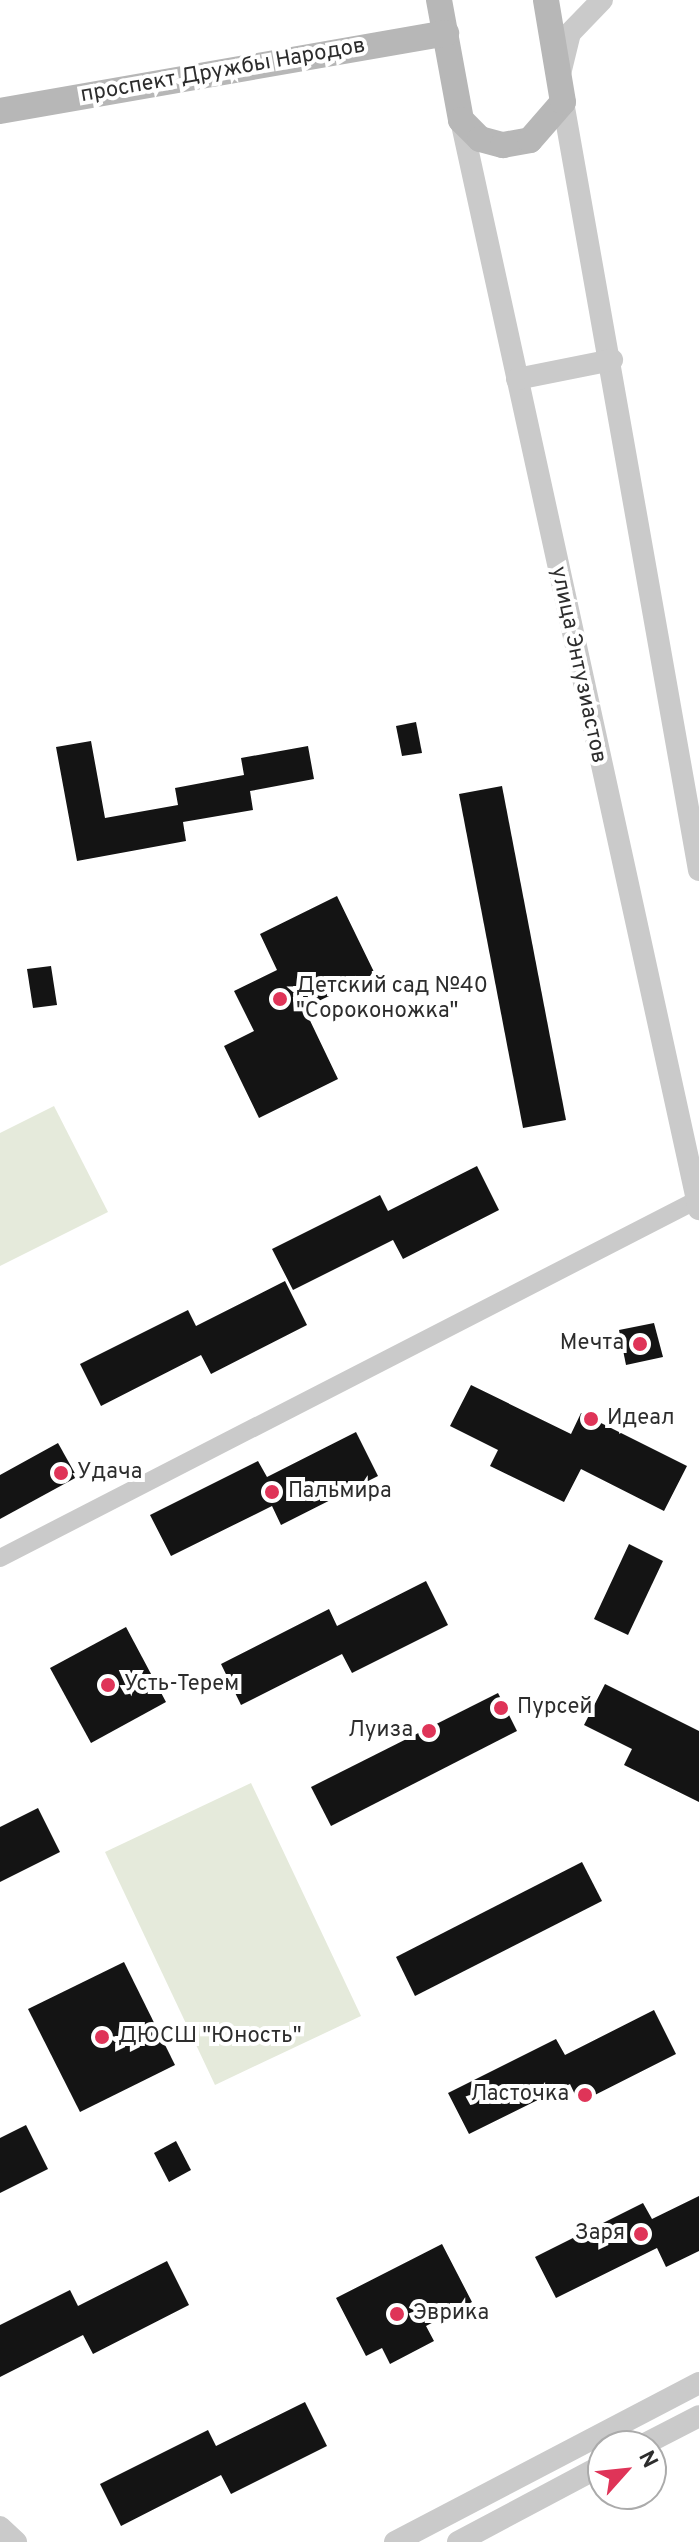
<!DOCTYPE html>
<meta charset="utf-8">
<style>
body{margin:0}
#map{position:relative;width:699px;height:2542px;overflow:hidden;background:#fff;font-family:Overpass,sans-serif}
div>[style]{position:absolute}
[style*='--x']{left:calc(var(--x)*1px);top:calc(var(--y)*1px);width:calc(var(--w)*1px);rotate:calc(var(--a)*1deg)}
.green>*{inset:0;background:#e5eadb}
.building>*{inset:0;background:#141414}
.minor>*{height:18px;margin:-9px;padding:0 9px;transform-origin:9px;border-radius:9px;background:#cacaca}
.tertiary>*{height:22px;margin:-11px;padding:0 11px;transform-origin:11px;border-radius:11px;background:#cacaca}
.secondary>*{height:26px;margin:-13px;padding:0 13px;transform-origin:13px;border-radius:13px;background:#b7b7b7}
.dots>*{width:22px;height:22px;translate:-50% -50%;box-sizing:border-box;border:4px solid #fff;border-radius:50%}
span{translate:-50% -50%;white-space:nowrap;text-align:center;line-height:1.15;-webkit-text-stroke:8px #fff;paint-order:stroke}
.street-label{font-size:22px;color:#2d2d2d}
.poi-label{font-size:22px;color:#2d2d2d}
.left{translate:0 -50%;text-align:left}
.right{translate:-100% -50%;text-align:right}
.north{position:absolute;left:587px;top:2430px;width:80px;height:80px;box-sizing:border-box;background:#fff;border:2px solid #ababab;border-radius:50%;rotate:63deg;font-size:22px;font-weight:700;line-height:32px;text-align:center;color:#2d2d2d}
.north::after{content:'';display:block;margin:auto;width:28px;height:36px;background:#df3458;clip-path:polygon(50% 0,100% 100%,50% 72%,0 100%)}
</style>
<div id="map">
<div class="green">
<i style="clip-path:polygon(54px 1106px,108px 1212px,0 1266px,0 1133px)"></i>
<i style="clip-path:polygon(251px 1783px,361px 2016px,215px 2085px,105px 1852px)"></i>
</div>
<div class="building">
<i style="clip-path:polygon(416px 722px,422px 753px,402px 756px,396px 726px)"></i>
<i style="clip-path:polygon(91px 741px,105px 818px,178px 805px,175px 788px,244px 775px,241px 758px,308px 746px,314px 779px,250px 791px,253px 810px,183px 822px,186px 841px,77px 861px,56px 747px)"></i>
<i style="clip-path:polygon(502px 786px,566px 1120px,523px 1128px,459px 794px)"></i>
<i style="clip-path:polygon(337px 896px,375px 974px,304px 1008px,338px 1079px,259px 1118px,224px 1046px,254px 1031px,234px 991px,277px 970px,260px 934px)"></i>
<i style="clip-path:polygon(51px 966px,57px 1005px,33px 1008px,27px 969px)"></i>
<i style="clip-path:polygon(477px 1166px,499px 1210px,403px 1259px,393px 1240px,293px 1290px,272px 1249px,380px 1195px,388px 1211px)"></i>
<i style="clip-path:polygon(285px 1281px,307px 1325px,211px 1374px,201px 1355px,101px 1406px,80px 1364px,188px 1310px,196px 1326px)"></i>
<i style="clip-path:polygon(654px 1323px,663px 1357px,626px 1365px,619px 1330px)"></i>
<i style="clip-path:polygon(471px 1385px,571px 1434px,581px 1413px,687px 1466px,664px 1511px,581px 1469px,564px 1502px,490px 1466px,498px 1450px,450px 1426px)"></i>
<i style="clip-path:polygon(356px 1432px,378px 1476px,281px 1525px,272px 1506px,171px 1556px,150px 1515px,258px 1461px,267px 1477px)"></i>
<i style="clip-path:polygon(58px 1443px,77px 1477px,0 1519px,0 1475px)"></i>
<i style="clip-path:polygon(629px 1544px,663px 1561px,628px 1635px,594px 1619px)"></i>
<i style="clip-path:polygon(426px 1581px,448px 1625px,352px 1673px,342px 1654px,241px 1705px,221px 1664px,329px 1609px,337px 1626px)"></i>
<i style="clip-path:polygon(126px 1627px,166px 1702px,91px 1743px,50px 1668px)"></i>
<i style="clip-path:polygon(605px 1684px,699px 1731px,699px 1802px,624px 1765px,632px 1749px,584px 1725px)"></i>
<i style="clip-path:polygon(498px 1693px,517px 1731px,331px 1826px,311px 1787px)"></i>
<i style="clip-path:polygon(38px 1808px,60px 1852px,0 1882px,0 1827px)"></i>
<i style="clip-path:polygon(582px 1862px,602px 1901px,415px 1996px,396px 1957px)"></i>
<i style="clip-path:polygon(124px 1962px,175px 2065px,80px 2112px,28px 2009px)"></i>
<i style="clip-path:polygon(654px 2010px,676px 2054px,579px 2103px,570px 2084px,469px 2134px,448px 2093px,556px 2039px,565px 2055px)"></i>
<i style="clip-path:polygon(26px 2125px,48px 2169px,0 2193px,0 2138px)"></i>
<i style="clip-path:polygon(176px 2141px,191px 2170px,169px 2182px,154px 2153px)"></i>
<i style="clip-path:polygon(699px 2196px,699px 2251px,666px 2267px,657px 2248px,556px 2298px,535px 2257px,643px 2203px,652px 2219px)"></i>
<i style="clip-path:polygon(442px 2244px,472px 2302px,426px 2326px,434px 2341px,390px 2364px,382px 2348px,366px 2356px,336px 2298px)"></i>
<i style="clip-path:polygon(167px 2261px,189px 2305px,93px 2354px,83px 2335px,0 2377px,0 2325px,70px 2290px,78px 2306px)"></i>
<i style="clip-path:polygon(305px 2402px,327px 2446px,231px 2494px,221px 2475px,121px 2526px,100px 2484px,208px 2430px,216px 2446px)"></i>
</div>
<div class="minor">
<i style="--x:0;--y:1558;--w:784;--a:-27.19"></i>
</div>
<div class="tertiary">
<i style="--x:560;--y:74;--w:42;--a:-76.3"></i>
<i style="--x:570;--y:33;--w:46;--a:-45.9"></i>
<i style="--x:563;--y:102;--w:780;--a:79.96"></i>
<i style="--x:461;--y:120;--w:1115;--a:77.67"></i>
<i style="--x:517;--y:379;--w:97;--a:-11.3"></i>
<i style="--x:641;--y:2446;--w:65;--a:-27.3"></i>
<i style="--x:0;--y:2527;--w:22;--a:43"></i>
<i style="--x:395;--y:2542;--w:343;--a:-27.6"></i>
<i style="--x:458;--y:2542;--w:164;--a:-28"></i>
</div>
<div class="secondary">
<i style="--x:439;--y:0;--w:122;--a:79.6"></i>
<i style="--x:461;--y:120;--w:27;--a:45"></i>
<i style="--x:480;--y:139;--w:24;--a:15"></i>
<i style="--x:503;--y:145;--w:27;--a:-10"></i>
<i style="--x:530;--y:140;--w:50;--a:-49"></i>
<i style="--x:563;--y:102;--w:103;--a:-99.5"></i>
<i style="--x:0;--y:111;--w:453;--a:-9.9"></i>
</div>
<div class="dots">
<i style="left:280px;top:999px;background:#df3458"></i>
<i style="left:640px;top:1344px;background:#df3458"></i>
<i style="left:591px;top:1419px;background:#df3458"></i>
<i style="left:61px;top:1473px;background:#df3458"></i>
<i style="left:272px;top:1492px;background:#df3458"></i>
<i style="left:108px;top:1685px;background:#df3458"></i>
<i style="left:501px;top:1708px;background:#df3458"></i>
<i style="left:429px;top:1731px;background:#df3458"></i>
<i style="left:102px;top:2037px;background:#df3458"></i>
<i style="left:585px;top:2095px;background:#df3458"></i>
<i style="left:641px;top:2234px;background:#df3458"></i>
<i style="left:397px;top:2314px;background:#df3458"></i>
</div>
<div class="street-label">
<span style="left:223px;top:71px;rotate:-10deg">проспект Дружбы Народов</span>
<span style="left:578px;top:665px;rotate:78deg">улица Энтузиастов</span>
</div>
<div class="poi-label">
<span class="left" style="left:296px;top:999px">Детский сад №40<br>"Сороконожка"</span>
<span class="right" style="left:624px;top:1344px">Мечта</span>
<span class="left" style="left:607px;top:1419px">Идеал</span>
<span class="left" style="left:77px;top:1473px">Удача</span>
<span class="left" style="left:288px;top:1492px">Пальмира</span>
<span class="left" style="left:124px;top:1685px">Усть-Терем</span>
<span class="left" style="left:517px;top:1708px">Пурсей</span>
<span class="right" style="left:413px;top:1731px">Луиза</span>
<span class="left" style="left:118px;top:2037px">ДЮСШ "Юность"</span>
<span class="right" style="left:569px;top:2095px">Ласточка</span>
<span class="right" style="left:625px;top:2234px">Заря</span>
<span class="left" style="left:413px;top:2314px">Эврика</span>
</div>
<div class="north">N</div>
</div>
